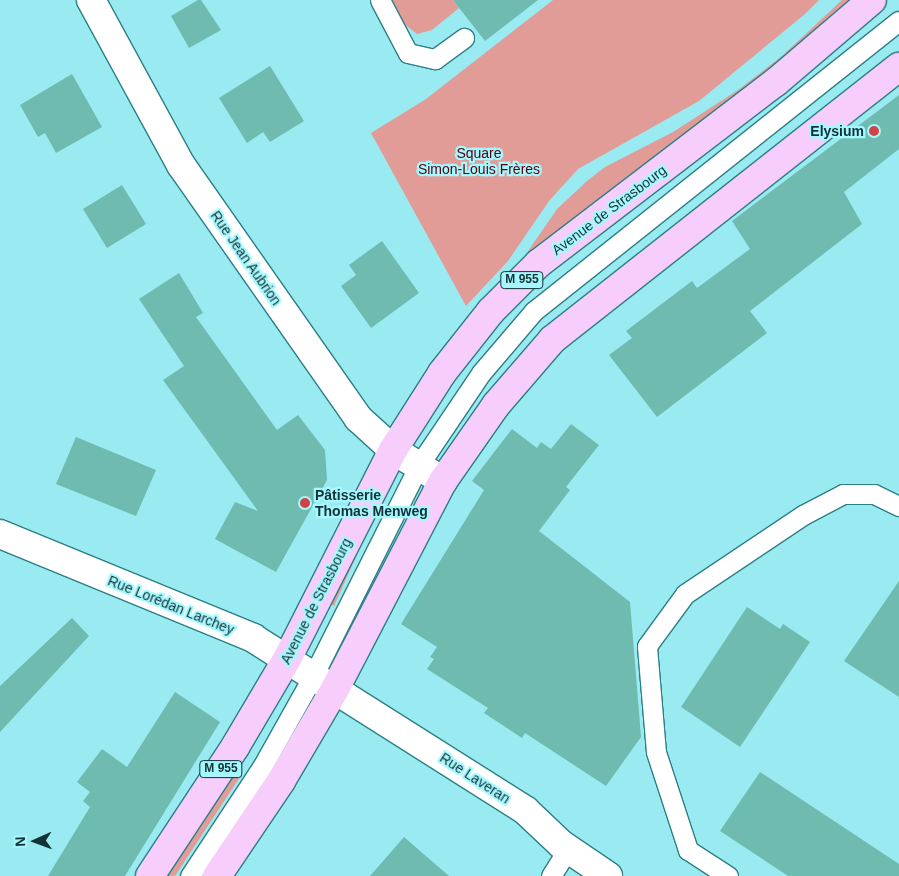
<!DOCTYPE html>
<meta charset="utf-8">
<style>
body{margin:0}
#map{position:relative;width:899px;height:876px;overflow:hidden;background:#9aeaf1;font-family:Helvetica,sans-serif}
div>[style]{position:absolute}
[style*='--x']{left:calc(var(--x)*1px);top:calc(var(--y)*1px);width:calc(var(--w)*1px);rotate:calc(var(--a)*1deg)}
.green>*{inset:0;background:#e29c98}
.building>*{inset:0;background:#6fbbaf}
.roads{filter:drop-shadow(1px 0 #2c7f86) drop-shadow(-1px 0 #2c7f86) drop-shadow(0 1px #2c7f86) drop-shadow(0 -1px #2c7f86)}
.service>*{height:19px;margin:-9.5px;padding:0 9.5px;transform-origin:9.5px;border-radius:9.5px;background:#fff}
.minor>*{height:28px;margin:-14px;padding:0 14px;transform-origin:14px;border-radius:14px;background:#fff}
.primary>*{height:28px;margin:-14px;padding:0 14px;transform-origin:14px;border-radius:14px;background:#f7cefb}
.dots>*{width:14px;height:14px;translate:-50% -50%;box-sizing:border-box;border:2px solid #a7f7fe;border-radius:50%}
span{translate:-50% -50%;white-space:nowrap;text-align:center;line-height:1.15;-webkit-text-stroke:4.5px #a7f7fe;paint-order:stroke}
.shield-label span{padding:1px 4px;background:#a7f7fe;border:1px solid;border-radius:4px;-webkit-text-stroke-width:0}
.shield-label{font-size:12px;color:#113336;font-weight:700}
.poi-label{font-size:14px;color:#113336;font-weight:700}
.right{translate:-100% -50%;text-align:right}
.left{translate:0 -50%;text-align:left}
.park-label{font-size:14px;color:#55000c}
.street-label{font-size:14px;color:#113336}
.north{position:absolute;left:10px;top:816px;width:50px;height:50px;-webkit-text-stroke:4px #a7f7fe;paint-order:stroke;rotate:268deg;font-size:14px;font-weight:700;line-height:20px;text-align:center;color:#113336}
.north::after{content:'';display:block;margin:auto;width:18px;height:22px;background:#113336;clip-path:polygon(50% 0,100% 100%,50% 72%,0 100%)}
</style>
<div id="map">
<div class="green">
<i style="clip-path:polygon(389px 0,453px 0,459px 8px,432px 30px,417px 34px,399px 20px)"></i>
<i style="clip-path:polygon(553px 0,819px 0,805px 14px,699px 101px,578px 169px,549px 201px,508px 261px,466px 306px,371px 133px,426px 99px)"></i>
<i style="clip-path:polygon(842px 0,855px 0,759px 80px,513px 273px,557px 209px,587px 181px,605px 167px,673px 132px,738px 90px,782px 56px)"></i>
<i style="clip-path:polygon(362px 538px,364px 539px,334px 606px,328px 603px)"></i>
<i style="clip-path:polygon(236px 770px,242px 774px,175px 876px,166px 876px)"></i>
</div>
<div class="building">
<i style="clip-path:polygon(198px 0,201px 0,221px 30px,189px 48px,171px 16px)"></i>
<i style="clip-path:polygon(453px 0,538px 0,485px 41px)"></i>
<i style="clip-path:polygon(270px 66px,304px 121px,270px 142px,263px 132px,247px 143px,219px 98px)"></i>
<i style="clip-path:polygon(72px 74px,102px 127px,56px 153px,45px 133px,38px 137px,20px 105px)"></i>
<i style="clip-path:polygon(899px 95px,899px 149px,844px 192px,862px 224px,750px 311px,767px 333px,657px 417px,609px 355px,632px 338px,626px 331px,692px 281px,697px 288px,750px 249px,732px 221px)"></i>
<i style="clip-path:polygon(122px 185px,146px 224px,107px 248px,83px 209px)"></i>
<i style="clip-path:polygon(382px 241px,419px 293px,371px 328px,341px 286px,356px 275px,349px 265px)"></i>
<i style="clip-path:polygon(179px 273px,203px 313px,196px 317px,277px 430px,298px 415px,325px 450px,327px 480px,276px 572px,215px 539px,235px 502px,258px 511px,163px 380px,184px 366px,139px 299px)"></i>
<i style="clip-path:polygon(571px 424px,599px 445px,566px 487px,570px 490px,539px 531px,630px 602px,641px 737px,606px 786px,525px 733px,522px 738px,484px 713px,488px 708px,427px 669px,434px 659px,430px 657px,437px 647px,401px 624px,484px 490px,472px 481px,512px 429px,537px 448px,541px 442px,551px 449px)"></i>
<i style="clip-path:polygon(76px 437px,156px 470px,136px 516px,56px 484px)"></i>
<i style="clip-path:polygon(899px 581px,899px 697px,844px 661px)"></i>
<i style="clip-path:polygon(747px 607px,780px 629px,783px 624px,810px 642px,740px 747px,681px 707px)"></i>
<i style="clip-path:polygon(72px 618px,89px 636px,0 732px,0 686px)"></i>
<i style="clip-path:polygon(175px 692px,220px 722px,125px 876px,48px 876px,90px 807px,83px 801px,90px 792px,77px 782px,102px 749px,127px 767px)"></i>
<i style="clip-path:polygon(760px 772px,899px 864px,899px 876px,788px 876px,720px 831px)"></i>
<i style="clip-path:polygon(404px 837px,449px 876px,370px 876px)"></i>
</div>
<div class="roads">
<div class="service">
<i style="--x:380;--y:0;--w:60;--a:62.2"></i>
<i style="--x:408;--y:53;--w:28;--a:13"></i>
<i style="--x:435;--y:59;--w:36;--a:-36"></i>
<i style="--x:190;--y:876;--w:131;--a:-56.6"></i>
<i style="--x:262;--y:767;--w:104;--a:-60.7"></i>
<i style="--x:313;--y:676;--w:236;--a:-63.3"></i>
<i style="--x:419;--y:465;--w:111;--a:-56"></i>
<i style="--x:481;--y:373;--w:82;--a:-49.5"></i>
<i style="--x:534;--y:311;--w:466;--a:-38.5"></i>
<i style="--x:551;--y:876;--w:32;--a:-58"></i>
<i style="--x:728;--y:876;--w:48;--a:-147"></i>
<i style="--x:688;--y:850;--w:103;--a:-108.1"></i>
<i style="--x:656;--y:752;--w:106;--a:-94.9"></i>
<i style="--x:647;--y:646;--w:64;--a:-53.8"></i>
<i style="--x:685;--y:594;--w:142;--a:-33.8"></i>
<i style="--x:803;--y:515;--w:45;--a:-27.7"></i>
<i style="--x:843;--y:494;--w:31;--a:0"></i>
<i style="--x:874;--y:494;--w:28;--a:26"></i>
</div>
<div class="minor">
<i style="--x:91;--y:0;--w:188;--a:61.4"></i>
<i style="--x:181;--y:165;--w:309;--a:55"></i>
<i style="--x:358;--y:418;--w:47;--a:42.4"></i>
<i style="--x:393;--y:450;--w:59;--a:31.8"></i>
<i style="--x:0;--y:534;--w:274;--a:22.3"></i>
<i style="--x:253;--y:638;--w:322;--a:32.3"></i>
<i style="--x:525;--y:810;--w:50;--a:43.4"></i>
<i style="--x:561;--y:844;--w:57;--a:34.2"></i>
</div>
<div class="primary">
<i style="--x:150;--y:876;--w:154;--a:-56.6"></i>
<i style="--x:235;--y:747;--w:102;--a:-59.4"></i>
<i style="--x:287;--y:659;--w:234;--a:-63.1"></i>
<i style="--x:393;--y:450;--w:91;--a:-57.5"></i>
<i style="--x:442;--y:373;--w:79;--a:-51.7"></i>
<i style="--x:491;--y:311;--w:68;--a:-45"></i>
<i style="--x:539;--y:263;--w:298;--a:-37.4"></i>
<i style="--x:776;--y:82;--w:126;--a:-40.5"></i>
<i style="--x:217;--y:876;--w:115;--a:-56"></i>
<i style="--x:281;--y:781;--w:107;--a:-59.6"></i>
<i style="--x:335;--y:689;--w:234;--a:-62.6"></i>
<i style="--x:443;--y:481;--w:93;--a:-55.1"></i>
<i style="--x:496;--y:405;--w:87;--a:-49.2"></i>
<i style="--x:553;--y:339;--w:440;--a:-38.2"></i>
</div>
</div>
<div class="dots">
<i style="left:874px;top:131px;background:#d24348"></i>
<i style="left:305px;top:503px;background:#d24348"></i>
</div>
<div class="shield-label">
<span style="left:522px;top:280px">M 955</span>
<span style="left:221px;top:769px">M 955</span>
</div>
<div class="poi-label">
<span class="right" style="left:864px;top:131px">Elysium</span>
<span class="left" style="left:315px;top:503px">Pâtisserie<br>Thomas Menweg</span>
</div>
<div class="park-label">
<span style="left:479px;top:161px">Square<br>Simon-Louis Frères</span>
</div>
<div class="street-label">
<span style="left:609px;top:210px;rotate:-37deg">Avenue de Strasbourg</span>
<span style="left:246px;top:258px;rotate:55deg">Rue Jean Aubrion</span>
<span style="left:316px;top:601px;rotate:-63deg">Avenue de Strasbourg</span>
<span style="left:171px;top:605px;rotate:22deg">Rue Lorédan Larchey</span>
<span style="left:475px;top:778px;rotate:33deg">Rue Laveran</span>
</div>
<div class="north">N</div>
</div>
